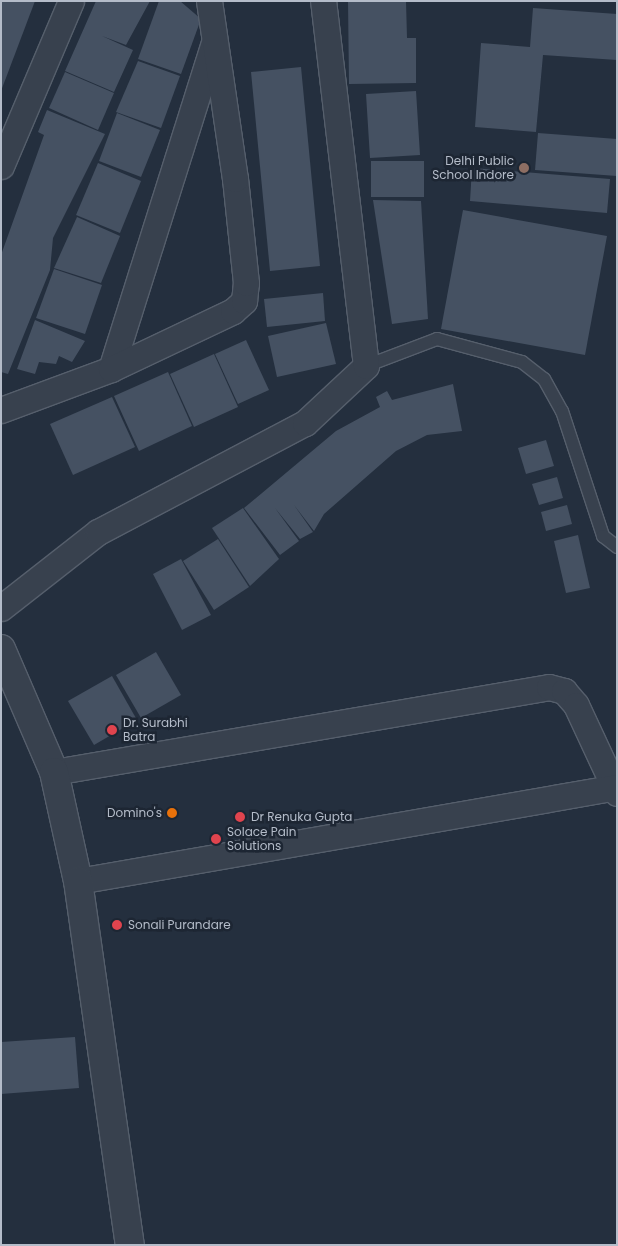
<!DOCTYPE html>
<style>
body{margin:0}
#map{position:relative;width:618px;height:1246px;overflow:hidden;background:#242f3e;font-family:Poppins,sans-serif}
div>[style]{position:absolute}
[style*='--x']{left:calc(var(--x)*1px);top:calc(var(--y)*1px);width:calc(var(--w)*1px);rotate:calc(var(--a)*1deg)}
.building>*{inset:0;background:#455162}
.roads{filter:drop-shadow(1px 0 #565f6c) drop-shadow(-1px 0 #565f6c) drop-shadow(0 1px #565f6c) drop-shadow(0 -1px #565f6c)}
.service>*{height:12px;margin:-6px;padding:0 6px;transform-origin:6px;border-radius:6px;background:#38414e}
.minor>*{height:25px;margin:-12.5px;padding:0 12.5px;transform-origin:12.5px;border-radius:12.5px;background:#38414e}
.tertiary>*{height:28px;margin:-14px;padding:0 14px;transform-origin:14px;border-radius:14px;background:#38414e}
.dots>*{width:14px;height:14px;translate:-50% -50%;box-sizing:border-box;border:2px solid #1d2633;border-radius:50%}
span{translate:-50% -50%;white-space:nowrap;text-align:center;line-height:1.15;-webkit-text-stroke:5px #1d2633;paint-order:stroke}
.poi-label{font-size:12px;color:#b4bcc9}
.right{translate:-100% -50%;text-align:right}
.left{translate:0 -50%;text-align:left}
.frame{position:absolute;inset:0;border:2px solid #b4bcc9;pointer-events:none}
</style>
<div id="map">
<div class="building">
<i style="clip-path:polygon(1px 1px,35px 1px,1px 91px)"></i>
<i style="clip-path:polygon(96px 1px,150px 1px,126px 45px,102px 36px,133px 50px,114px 92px,65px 71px)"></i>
<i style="clip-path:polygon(159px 1px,180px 1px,201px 19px,181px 74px,138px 59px)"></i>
<i style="clip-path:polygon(348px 1px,406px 1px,407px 38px,388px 38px,416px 38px,416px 83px,349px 84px)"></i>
<i style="clip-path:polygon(533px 8px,617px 14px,617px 60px,543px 55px,536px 132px,475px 127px,481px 43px,530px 47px)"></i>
<i style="clip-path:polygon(138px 61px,180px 76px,161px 128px,116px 112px)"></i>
<i style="clip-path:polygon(301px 67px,320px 266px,270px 271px,251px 72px)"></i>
<i style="clip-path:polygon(65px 72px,114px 93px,98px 130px,49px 108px)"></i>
<i style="clip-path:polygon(416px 91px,420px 155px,370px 158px,366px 94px)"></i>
<i style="clip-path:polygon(47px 110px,105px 134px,53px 238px,50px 270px,8px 374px,1px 372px,1px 312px,20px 320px,1px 312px,1px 255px,44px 135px,38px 132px)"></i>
<i style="clip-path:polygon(117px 113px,160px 130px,141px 177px,99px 161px)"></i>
<i style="clip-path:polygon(538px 133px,617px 139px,617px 176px,535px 170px)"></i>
<i style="clip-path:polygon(371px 161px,424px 161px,424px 197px,371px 197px)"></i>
<i style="clip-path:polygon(98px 163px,141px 181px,120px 233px,76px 215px)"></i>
<i style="clip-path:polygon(472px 168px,610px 179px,607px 213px,470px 201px)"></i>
<i style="clip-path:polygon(373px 200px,421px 201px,428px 319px,392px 324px)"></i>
<i style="clip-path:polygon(463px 210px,607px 236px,585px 355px,441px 329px)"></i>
<i style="clip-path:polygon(77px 217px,120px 236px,101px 283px,54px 268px)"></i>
<i style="clip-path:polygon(54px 269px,102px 285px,85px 334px,36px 318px)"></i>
<i style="clip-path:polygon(323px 293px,325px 321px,267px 327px,264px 299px)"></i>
<i style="clip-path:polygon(35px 320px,85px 341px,72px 362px,59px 356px,56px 364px,39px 362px,35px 374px,17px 369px)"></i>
<i style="clip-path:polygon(326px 323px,336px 364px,277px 377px,268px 336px)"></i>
<i style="clip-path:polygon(246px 340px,269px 390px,238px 404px,215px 354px)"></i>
<i style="clip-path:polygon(214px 354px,238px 407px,194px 427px,170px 374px)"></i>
<i style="clip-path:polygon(168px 372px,192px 426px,139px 451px,114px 396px)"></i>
<i style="clip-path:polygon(453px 384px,462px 431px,427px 435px,396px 451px,324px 514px,314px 531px,294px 505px,313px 532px,300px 539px,275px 508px,299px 541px,280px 555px,244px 508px,336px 431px,380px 407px,376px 397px,387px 391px,392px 400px)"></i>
<i style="clip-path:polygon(112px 397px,135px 447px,73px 475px,50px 424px)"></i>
<i style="clip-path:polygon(546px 440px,554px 466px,526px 474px,518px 448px)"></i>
<i style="clip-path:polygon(557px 477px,563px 498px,539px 505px,532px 484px)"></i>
<i style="clip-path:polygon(567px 505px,572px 524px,546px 531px,541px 512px)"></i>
<i style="clip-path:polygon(243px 508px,279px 559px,250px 586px,212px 528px)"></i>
<i style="clip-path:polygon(578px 535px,590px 588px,566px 593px,554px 541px)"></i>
<i style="clip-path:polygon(218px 539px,249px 587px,214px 610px,183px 561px)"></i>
<i style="clip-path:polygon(181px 559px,211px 615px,182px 630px,153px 574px)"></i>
<i style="clip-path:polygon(156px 652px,181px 695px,141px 718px,116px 675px)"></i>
<i style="clip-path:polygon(112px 676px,137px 720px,94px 745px,68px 701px)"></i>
<i style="clip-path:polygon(75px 1037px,79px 1088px,1px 1094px,1px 1042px)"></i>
</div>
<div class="roads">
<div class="service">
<i style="--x:366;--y:366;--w:76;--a:-20.8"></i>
<i style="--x:437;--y:339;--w:88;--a:15.1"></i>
<i style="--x:522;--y:362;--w:28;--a:38"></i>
<i style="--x:544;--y:379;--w:37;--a:61"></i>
<i style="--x:562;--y:411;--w:132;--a:71.8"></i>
<i style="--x:603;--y:536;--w:18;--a:38"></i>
</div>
<div class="minor">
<i style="--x:1;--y:166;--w:179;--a:-67"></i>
<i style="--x:111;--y:369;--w:340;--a:-72.5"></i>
<i style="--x:1;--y:410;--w:117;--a:-20.4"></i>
<i style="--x:111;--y:369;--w:135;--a:-25.4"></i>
<i style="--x:233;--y:311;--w:15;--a:-42"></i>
<i style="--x:244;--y:301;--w:18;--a:-84"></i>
<i style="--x:246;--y:283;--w:105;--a:-96"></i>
<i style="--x:235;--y:179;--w:180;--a:-98.3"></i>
<i style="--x:1;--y:608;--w:123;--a:-38.1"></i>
<i style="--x:98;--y:532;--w:234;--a:-27.8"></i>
<i style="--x:305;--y:423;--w:83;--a:-43.1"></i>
<i style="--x:366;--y:366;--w:368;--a:-96.7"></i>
<i style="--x:54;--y:772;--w:502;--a:-9.74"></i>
<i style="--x:549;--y:687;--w:16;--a:15"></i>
<i style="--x:564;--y:691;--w:18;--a:49"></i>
<i style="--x:576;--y:705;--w:97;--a:65"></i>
<i style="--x:78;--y:881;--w:547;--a:-9.89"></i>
</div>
<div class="tertiary">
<i style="--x:1;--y:649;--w:134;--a:66.7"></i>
<i style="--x:54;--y:772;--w:112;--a:77.6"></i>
<i style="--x:78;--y:881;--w:368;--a:81.9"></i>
</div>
</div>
<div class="dots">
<i style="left:524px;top:168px;background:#8d6e63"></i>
<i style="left:112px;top:730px;background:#e0444e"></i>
<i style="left:172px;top:813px;background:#e8710a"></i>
<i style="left:240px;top:817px;background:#e0444e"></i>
<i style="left:216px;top:839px;background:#e0444e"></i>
<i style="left:117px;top:925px;background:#e0444e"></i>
</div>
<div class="poi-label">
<span class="right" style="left:514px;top:168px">Delhi Public<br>School Indore</span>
<span class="left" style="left:123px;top:730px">Dr. Surabhi<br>Batra</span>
<span class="right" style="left:162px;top:813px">Domino's</span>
<span class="left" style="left:251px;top:817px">Dr Renuka Gupta</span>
<span class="left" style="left:227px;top:839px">Solace Pain<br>Solutions</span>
<span class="left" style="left:128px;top:925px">Sonali Purandare</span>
</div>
<div class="frame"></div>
</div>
